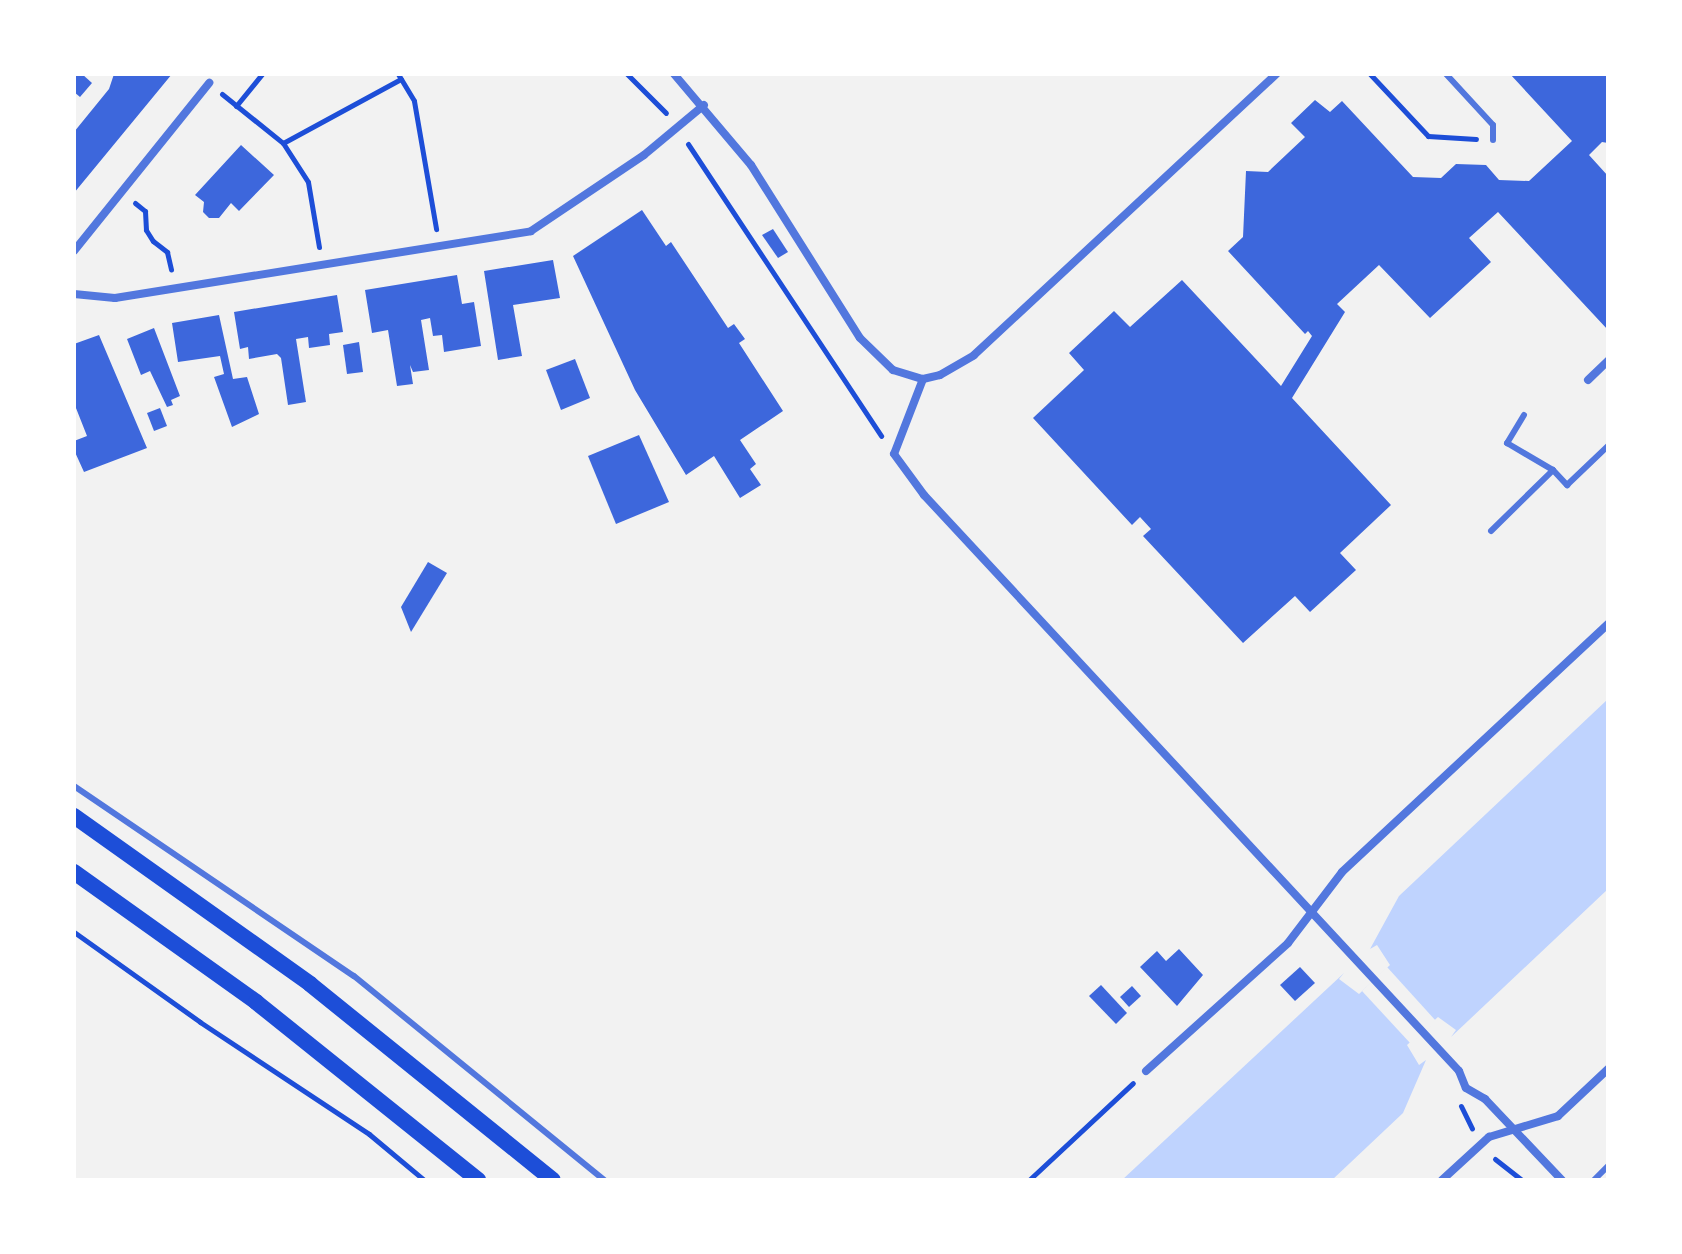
<!DOCTYPE html>
<style>
body{margin:0}
#map{position:relative;width:1682px;height:1254px;overflow:hidden;background:#f2f2f2;font-family:"Fira Sans",sans-serif}
div>[style]{position:absolute}
[style*='--x']{left:calc(var(--x)*1px);top:calc(var(--y)*1px);width:calc(var(--w)*1px);rotate:calc(var(--a)*1deg)}
.water>*{inset:0;background:#bfd3fe}
.pier>*{inset:0;background:#f2f2f2}
.building>*{inset:0;background:#3d67dc}
.path>*{height:5px;margin:-2.5px;padding:0 2.5px;transform-origin:2.5px;border-radius:2.5px;background:#1d4ed8}
.service>*{height:6px;margin:-3px;padding:0 3px;transform-origin:3px;border-radius:3px;background:#5277de}
.minor>*{height:8px;margin:-4px;padding:0 4px;transform-origin:4px;border-radius:4px;background:#5277de}
.secondary>*{height:16px;margin:-8px;padding:0 8px;transform-origin:8px;border-radius:8px;background:#1d4ed8}
span{translate:-50% -50%;white-space:nowrap;text-align:center;line-height:1.15;-webkit-text-stroke:8px #fff;paint-order:stroke}
.frame{position:absolute;inset:0;border:76px solid #fff;pointer-events:none}
</style>
<div id="map">
<div class="water">
<i style="clip-path:polygon(1608px 699px,1608px 889px,1451px 1037px,1456px 1030px,1438px 1017px,1407px 1045px,1419px 1065px,1426px 1060px,1403px 1113px,1332px 1180px,1122px 1180px,1344px 973px,1339px 979px,1359px 994px,1390px 965px,1377px 945px,1370px 949px,1399px 896px)"></i>
</div>
<div class="pier">
<i style="clip-path:polygon(1387px 967px,1436px 1021px,1411px 1044px,1362px 991px)"></i>
</div>
<div class="building">
<i style="clip-path:polygon(74px 74px,82px 74px,92px 83px,80px 97px,74px 92px)"></i>
<i style="clip-path:polygon(114px 74px,172px 74px,74px 193px,74px 132px,109px 89px)"></i>
<i style="clip-path:polygon(1510px 74px,1608px 74px,1608px 143px,1602px 142px,1589px 155px,1608px 176px,1608px 330px,1498px 212px,1469px 238px,1491px 262px,1430px 318px,1379px 265px,1337px 304px,1345px 312px,1292px 398px,1391px 505px,1340px 553px,1356px 570px,1310px 612px,1295px 596px,1243px 643px,1143px 536px,1151px 529px,1140px 517px,1132px 525px,1033px 418px,1084px 370px,1069px 353px,1114px 311px,1130px 327px,1182px 280px,1281px 386px,1312px 336px,1308px 331px,1305px 334px,1228px 251px,1243px 237px,1246px 171px,1268px 172px,1305px 137px,1291px 123px,1315px 100px,1330px 112px,1342px 101px,1413px 177px,1441px 178px,1456px 164px,1486px 165px,1499px 180px,1529px 181px,1572px 141px)"></i>
<i style="clip-path:polygon(241px 145px,274px 175px,239px 211px,231px 203px,219px 218px,209px 218px,203px 212px,204px 202px,195px 195px)"></i>
<i style="clip-path:polygon(642px 210px,666px 246px,671px 242px,728px 328px,734px 324px,745px 339px,739px 343px,783px 411px,740px 440px,756px 464px,750px 469px,761px 485px,740px 498px,714px 456px,686px 475px,635px 390px,573px 256px)"></i>
<i style="clip-path:polygon(773px 229px,788px 252px,778px 258px,762px 235px)"></i>
<i style="clip-path:polygon(553px 260px,560px 298px,513px 305px,522px 356px,498px 360px,484px 271px)"></i>
<i style="clip-path:polygon(457px 275px,462px 304px,474px 302px,481px 346px,444px 352px,442px 335px,433px 336px,430px 318px,421px 320px,429px 370px,413px 372px,410px 365px,413px 384px,397px 386px,388px 330px,372px 333px,365px 290px)"></i>
<i style="clip-path:polygon(337px 295px,343px 332px,329px 334px,330px 345px,309px 348px,308px 337px,296px 339px,306px 402px,288px 405px,281px 358px,277px 354px,249px 359px,248px 347px,240px 349px,234px 312px)"></i>
<i style="clip-path:polygon(219px 315px,233px 379px,247px 377px,259px 414px,232px 427px,214px 377px,224px 374px,220px 356px,178px 362px,172px 323px)"></i>
<i style="clip-path:polygon(154px 328px,180px 396px,171px 400px,173px 405px,167px 407px,150px 371px,141px 375px,127px 339px)"></i>
<i style="clip-path:polygon(99px 335px,147px 448px,84px 472px,74px 450px,74px 441px,87px 436px,74px 403px,74px 344px)"></i>
<i style="clip-path:polygon(359px 342px,363px 372px,347px 374px,343px 345px)"></i>
<i style="clip-path:polygon(575px 359px,590px 398px,561px 410px,546px 370px)"></i>
<i style="clip-path:polygon(160px 408px,167px 426px,154px 431px,147px 413px)"></i>
<i style="clip-path:polygon(639px 435px,669px 502px,616px 524px,588px 456px)"></i>
<i style="clip-path:polygon(428px 562px,447px 573px,411px 632px,401px 607px)"></i>
<i style="clip-path:polygon(1179px 949px,1203px 975px,1177px 1006px,1140px 967px,1157px 951px,1166px 961px)"></i>
<i style="clip-path:polygon(1300px 967px,1315px 983px,1295px 1001px,1280px 985px)"></i>
<i style="clip-path:polygon(1101px 985px,1127px 1013px,1116px 1024px,1089px 996px)"></i>
<i style="clip-path:polygon(1132px 986px,1141px 996px,1129px 1007px,1120px 997px)"></i>
</div>
<div class="path">
<i style="--x:398;--y:74;--w:31;--a:59"></i>
<i style="--x:414;--y:101;--w:130;--a:80.2"></i>
<i style="--x:627;--y:74;--w:55;--a:45"></i>
<i style="--x:1370;--y:74;--w:85;--a:46.9"></i>
<i style="--x:1428;--y:136;--w:48;--a:3.6"></i>
<i style="--x:222;--y:94;--w:78;--a:38.8"></i>
<i style="--x:283;--y:143;--w:46;--a:57.3"></i>
<i style="--x:308;--y:182;--w:66;--a:80.4"></i>
<i style="--x:236;--y:106;--w:41;--a:-50.9"></i>
<i style="--x:283;--y:143;--w:134;--a:-28.5"></i>
<i style="--x:688;--y:144;--w:350;--a:56.5"></i>
<i style="--x:135;--y:203;--w:13;--a:39"></i>
<i style="--x:145;--y:211;--w:19;--a:87"></i>
<i style="--x:146;--y:230;--w:13;--a:58"></i>
<i style="--x:153;--y:241;--w:18;--a:38"></i>
<i style="--x:167;--y:252;--w:18;--a:77"></i>
<i style="--x:74;--y:932;--w:155;--a:35.5"></i>
<i style="--x:200;--y:1022;--w:203;--a:33.5"></i>
<i style="--x:369;--y:1134;--w:72;--a:39.9"></i>
<i style="--x:1461;--y:1106;--w:25;--a:64"></i>
<i style="--x:1495;--y:1159;--w:34;--a:38"></i>
<i style="--x:1029;--y:1180;--w:142;--a:-43"></i>
</div>
<div class="service">
<i style="--x:1446;--y:74;--w:69;--a:47.3"></i>
<i style="--x:1493;--y:125;--w:15;--a:90"></i>
<i style="--x:1524;--y:415;--w:33;--a:121"></i>
<i style="--x:1507;--y:443;--w:53;--a:30.4"></i>
<i style="--x:1553;--y:470;--w:21;--a:47"></i>
<i style="--x:1567;--y:485;--w:57;--a:-43.6"></i>
<i style="--x:1491;--y:531;--w:87;--a:-44.5"></i>
<i style="--x:74;--y:786;--w:338;--a:34.2"></i>
<i style="--x:354;--y:976;--w:323;--a:39.2"></i>
<i style="--x:1594;--y:1180;--w:20;--a:-45"></i>
</div>
<div class="minor">
<i style="--x:674;--y:74;--w:119;--a:49.8"></i>
<i style="--x:751;--y:165;--w:204;--a:57.8"></i>
<i style="--x:860;--y:338;--w:46;--a:44.1"></i>
<i style="--x:893;--y:370;--w:31;--a:17"></i>
<i style="--x:923;--y:379;--w:17;--a:-13"></i>
<i style="--x:940;--y:375;--w:39;--a:-30"></i>
<i style="--x:974;--y:355;--w:413;--a:-42.9"></i>
<i style="--x:74;--y:251;--w:216;--a:-51.2"></i>
<i style="--x:74;--y:294;--w:41;--a:5.6"></i>
<i style="--x:115;--y:298;--w:421;--a:-9.1"></i>
<i style="--x:531;--y:231;--w:136;--a:-33.9"></i>
<i style="--x:644;--y:155;--w:78;--a:-39.8"></i>
<i style="--x:923;--y:379;--w:80;--a:111.1"></i>
<i style="--x:894;--y:454;--w:51;--a:53.8"></i>
<i style="--x:924;--y:495;--w:786;--a:47.11"></i>
<i style="--x:1459;--y:1071;--w:18;--a:68"></i>
<i style="--x:1466;--y:1088;--w:22;--a:30"></i>
<i style="--x:1485;--y:1099;--w:112;--a:46.5"></i>
<i style="--x:1588;--y:380;--w:28;--a:-44"></i>
<i style="--x:1146;--y:1071;--w:191;--a:-42"></i>
<i style="--x:1288;--y:943;--w:89;--a:-52.7"></i>
<i style="--x:1342;--y:872;--w:364;--a:-43"></i>
<i style="--x:1442;--y:1180;--w:64;--a:-42.5"></i>
<i style="--x:1489;--y:1137;--w:72;--a:-16.9"></i>
<i style="--x:1558;--y:1116;--w:69;--a:-43.2"></i>
</div>
<div class="secondary">
<i style="--x:74;--y:816;--w:290;--a:35.4"></i>
<i style="--x:310;--y:984;--w:312;--a:38.9"></i>
<i style="--x:74;--y:872;--w:224;--a:35.5"></i>
<i style="--x:256;--y:1002;--w:285;--a:38.7"></i>
</div>
<div class="frame"></div>
</div>
